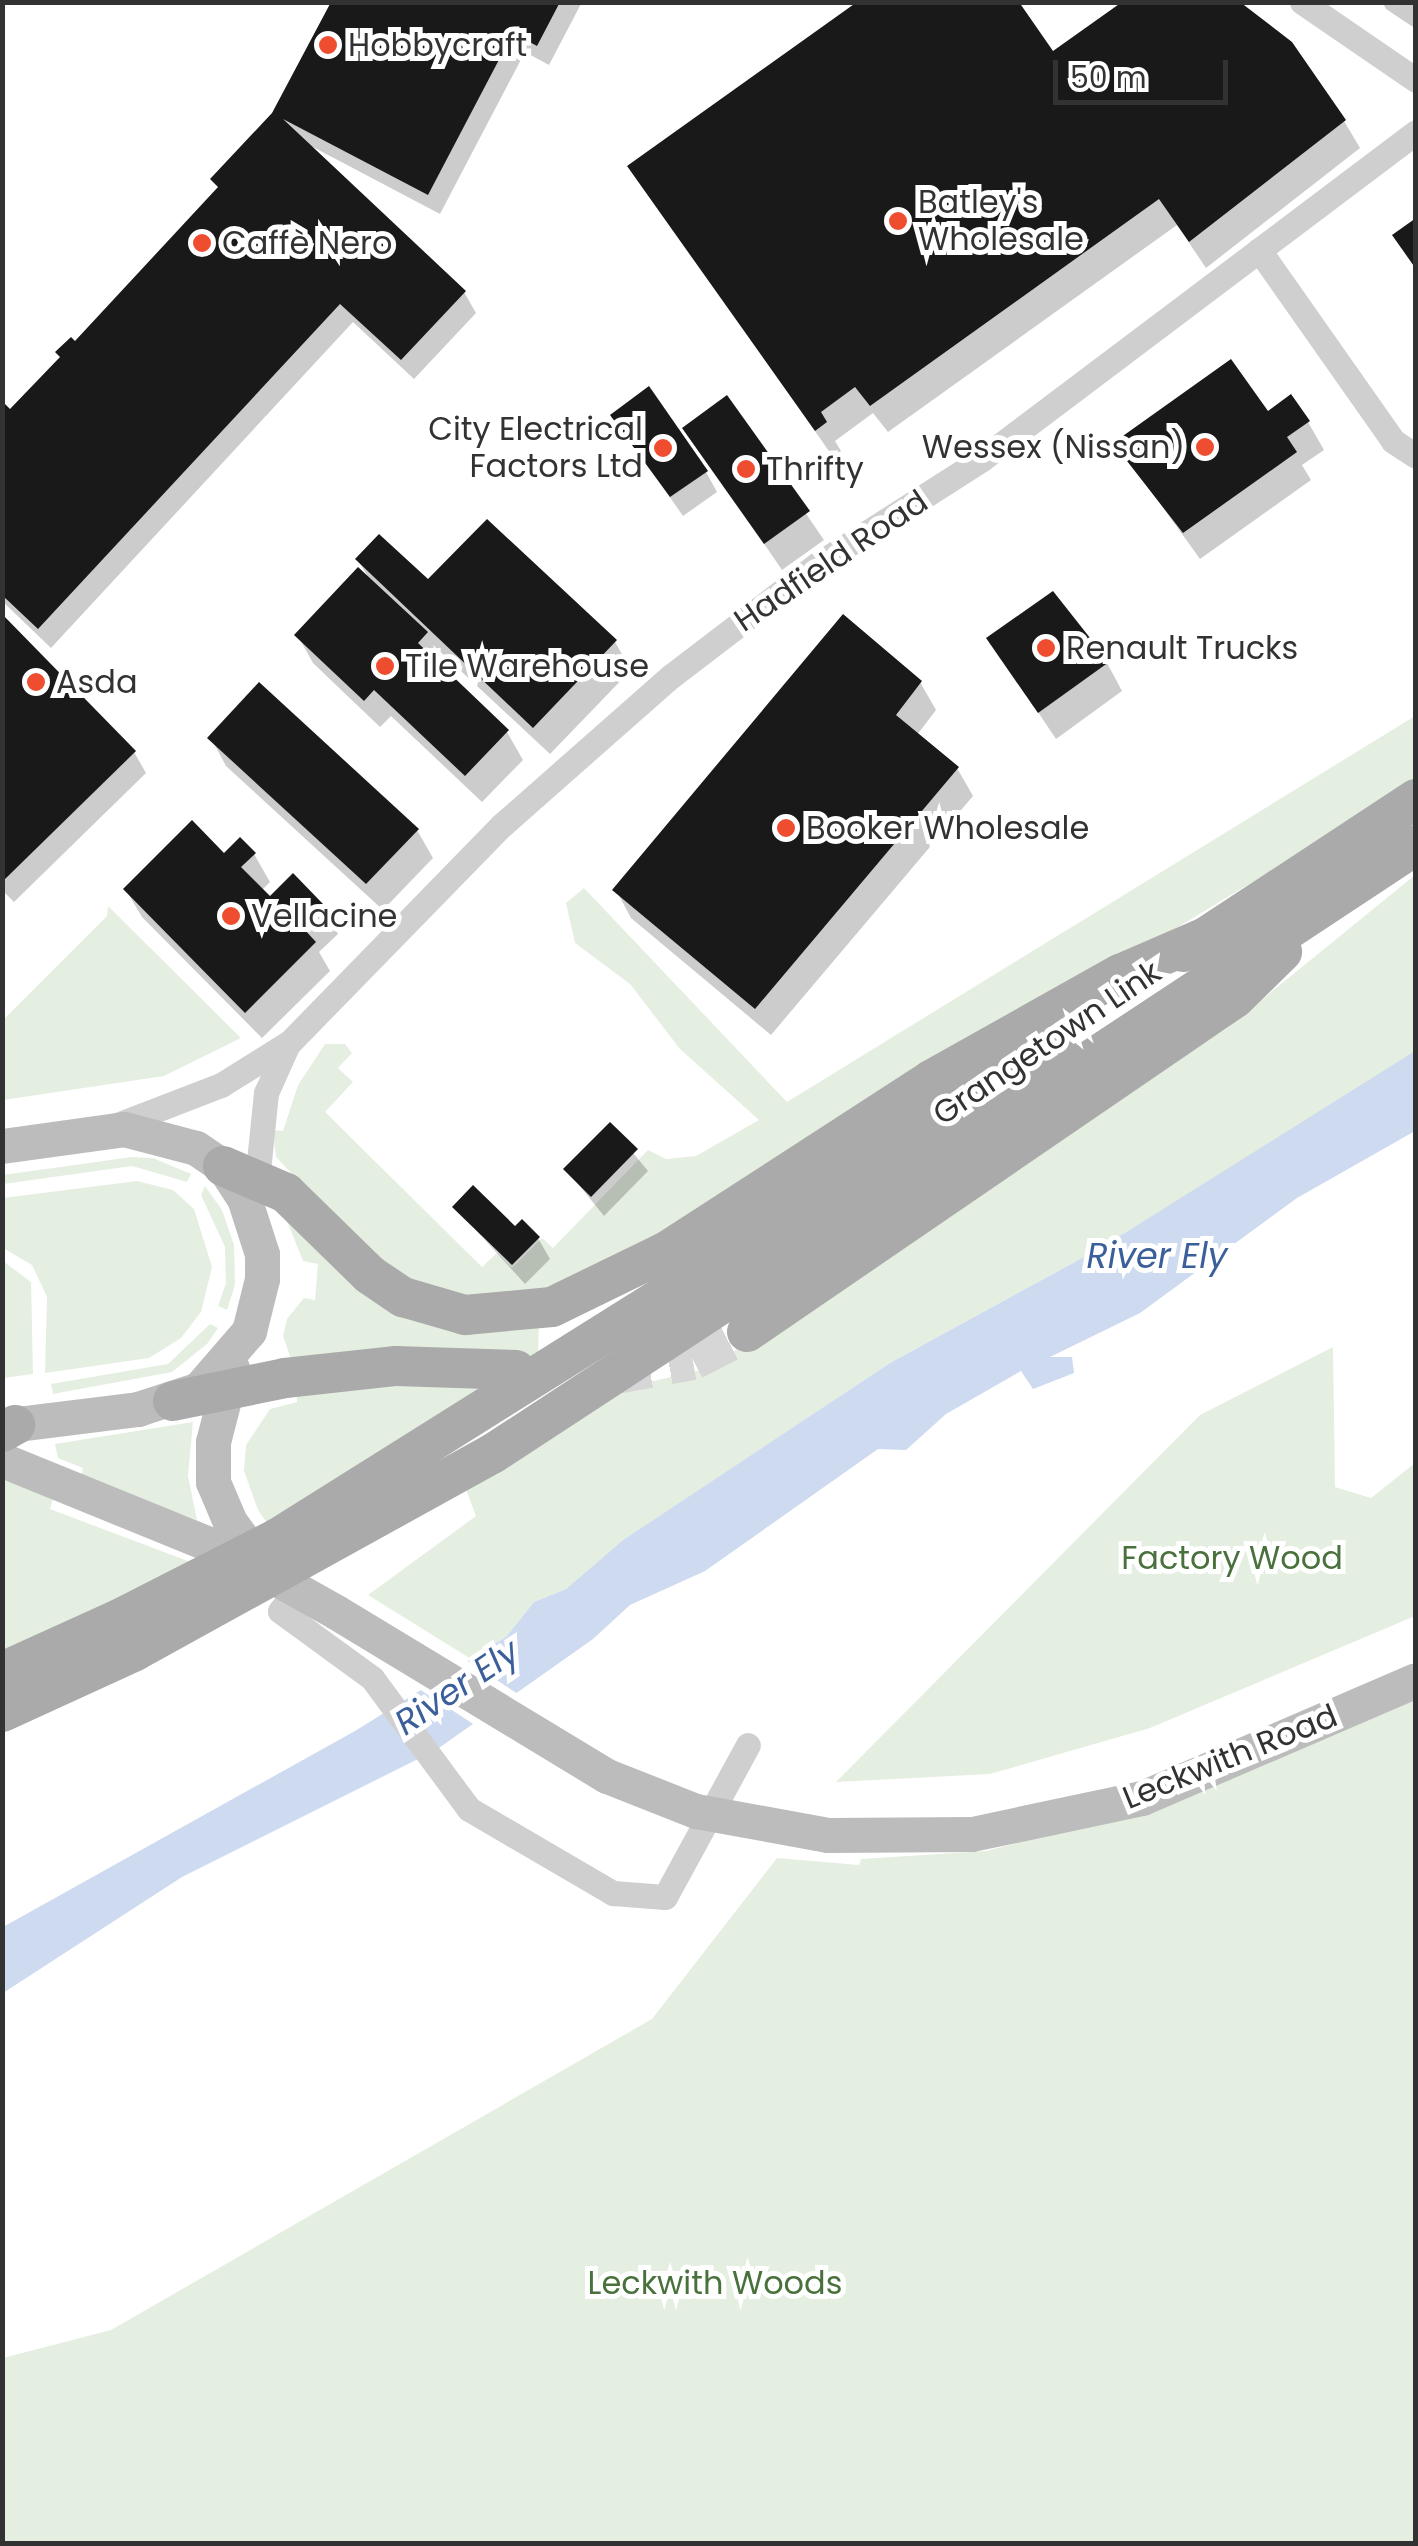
<!DOCTYPE html>
<meta charset="utf-8">
<style>
body{margin:0}
#map{position:relative;width:1418px;height:2546px;overflow:hidden;background:#fff;font-family:Poppins,sans-serif}
div>[style]{position:absolute}
[style*='--x']{left:calc(var(--x)*1px);top:calc(var(--y)*1px);width:calc(var(--w)*1px);rotate:calc(var(--a)*1deg)}
.green>*{inset:0;background:#e5efe1}
.water>*{inset:0;background:#cddaef}
.pier>*{inset:0;background:#fff}
.shadow>*{inset:0;background:#0003}
.building>*{inset:0;background:#191919}
.primary-tunnel>*{height:40px;margin-top:-20px;transform-origin:0;background:repeating-linear-gradient(90deg,#d6d6d6 0 40px,transparent 0 60px)}
.street>*{height:25px;margin:-12.5px;padding:0 12.5px;transform-origin:12.5px;border-radius:12.5px;background:#cfcfcf}
.secondary>*{height:35px;margin:-17.5px;padding:0 17.5px;transform-origin:17.5px;border-radius:17.5px;background:#bcbcbc}
.primary>*{height:40px;margin:-20px;padding:0 20px;transform-origin:20px;border-radius:20px;background:#aaa}
.secondary-bridge>*{height:35px;margin:-17.5px;padding:0 17.5px;transform-origin:17.5px;border-radius:17.5px;background:#bcbcbc}
.primary-bridge>*{height:40px;margin:-20px;padding:0 20px;transform-origin:20px;border-radius:20px;background:#aaa}
.dots>*{width:28px;height:28px;translate:-50% -50%;box-sizing:border-box;border:5px solid #fff;border-radius:50%}
span{translate:-50% -50%;white-space:nowrap;text-align:center;line-height:1.15;-webkit-text-stroke:10px #fff;paint-order:stroke}
.poi-label{font-size:32px;color:#323232}
.left{translate:0 -50%;text-align:left}
.right{translate:-100% -50%;text-align:right}
.street-label{font-size:32px;color:#323232}
.park-label{font-size:32px;color:#49713c}
.water-label{font-size:35px;color:#3a5f9a;font-style:italic}
.frame{position:absolute;inset:0;border:5px solid #323232;pointer-events:none}
.scale{position:absolute;left:1053px;top:60px;width:175px;height:45px;box-sizing:border-box;border:5px solid #323232;border-top:0;padding-left:12px;font-size:30px;line-height:35px;white-space:nowrap;color:#323232;-webkit-text-stroke:8px #fff;paint-order:stroke}
</style>
<div id="map">
<div class="green">
<i style="clip-path:polygon(1415px 716px,1415px 784px,598px 1277px,478px 1304px,382px 1268px,276px 1157px,273px 1130px,283px 1131px,298px 1085px,325px 1044px,345px 1044px,352px 1053px,338px 1068px,353px 1082px,325px 1112px,482px 1267px,497px 1253px,512px 1268px,542px 1238px,553px 1248px,648px 1150px,666px 1159px,696px 1156px,759px 1120px,680px 1049px,630px 984px,575px 943px,566px 903px,584px 888px,787px 1102px)"></i>
<i style="clip-path:polygon(1415px 875px,1415px 1051px,1406px 1059px,1104px 1246px,890px 1363px,623px 1540px,566px 1589px,534px 1602px,506px 1637px,471px 1659px,368px 1595px,476px 1516px,465px 1487px,619px 1389px,701px 1370px,786px 1321px,1227px 1028px)"></i>
<i style="clip-path:polygon(108px 906px,241px 1038px,164px 1076px,3px 1100px,3px 1020px,107px 916px)"></i>
<i style="clip-path:polygon(132px 1157px,153px 1158px,191px 1174px,187px 1182px,132px 1166px,3px 1184px,3px 1175px)"></i>
<i style="clip-path:polygon(137px 1181px,173px 1190px,194px 1209px,212px 1267px,201px 1312px,181px 1338px,149px 1358px,45px 1373px,47px 1297px,32px 1265px,3px 1248px,3px 1198px)"></i>
<i style="clip-path:polygon(205px 1186px,222px 1210px,234px 1245px,235px 1285px,227px 1310px,218px 1306px,226px 1283px,225px 1247px,201px 1195px)"></i>
<i style="clip-path:polygon(287px 1221px,357px 1282px,539px 1324px,538px 1357px,292px 1362px,283px 1336px,287px 1319px,304px 1298px,315px 1300px,318px 1264px,303px 1261px)"></i>
<i style="clip-path:polygon(3px 1261px,31px 1282px,33px 1374px,3px 1378px)"></i>
<i style="clip-path:polygon(210px 1324px,218px 1328px,207px 1344px,172px 1372px,53px 1394px,51px 1384px,168px 1364px)"></i>
<i style="clip-path:polygon(1333px 1347px,1335px 1487px,1371px 1498px,1415px 1463px,1415px 1616px,1150px 1728px,990px 1774px,836px 1782px,1200px 1415px)"></i>
<i style="clip-path:polygon(501px 1381px,267px 1523px,258px 1510px,244px 1471px,246px 1445px,270px 1409px,297px 1402px,296px 1390px)"></i>
<i style="clip-path:polygon(193px 1422px,188px 1476px,197px 1520px,81px 1477px,83px 1468px,58px 1458px,55px 1444px)"></i>
<i style="clip-path:polygon(3px 1480px,54px 1495px,50px 1509px,193px 1563px,3px 1656px)"></i>
<i style="clip-path:polygon(1415px 1691px,1415px 2543px,3px 2544px,3px 2358px,111px 2330px,652px 2019px,777px 1858px,859px 1865px,861px 1859px,986px 1851px,1080px 1827px)"></i>
</div>
<div class="water">
<i style="clip-path:polygon(1415px 1051px,1415px 1131px,1297px 1198px,1140px 1313px,1050px 1357px,1072px 1357px,1074px 1373px,1033px 1389px,1021px 1371px,946px 1414px,906px 1450px,878px 1449px,705px 1571px,630px 1605px,593px 1639px,436px 1750px,182px 1877px,3px 1993px,3px 1927px,355px 1731px,506px 1637px,534px 1602px,566px 1589px,623px 1540px,890px 1363px,1104px 1246px)"></i>
</div>
<div class="pier">
<i style="clip-path:polygon(463px 1658px,521px 1696px,478px 1727px,416px 1687px)"></i>
</div>
<div class="shadow">
<i style="clip-path:polygon(334px 2px,582px 2px,549px 65px,525px 52px,440px 214px,311px 146px,464px 292px,476px 313px,414px 379px,353px 322px,51px 648px,2px 601px,2px 405px,10px 414px,220px 189px,213px 180px,274px 115px)"></i>
<i style="clip-path:polygon(1382px 2px,1416px 2px,1416px 29px,1386px 9px)"></i>
<i style="clip-path:polygon(1053px 54px,1344px 121px,1360px 148px,1206px 268px,1177px 225px,888px 432px,873px 413px,835px 441px,841px 451px,833px 457px,631px 166px)"></i>
<i style="clip-path:polygon(727px 398px,824px 540px,782px 570px,685px 428px)"></i>
<i style="clip-path:polygon(1268px 414px,1308px 422px,1324px 450px,1302px 465px,1311px 480px,1200px 559px,1117px 444px)"></i>
<i style="clip-path:polygon(613px 416px,706px 472px,717px 492px,683px 516px)"></i>
<i style="clip-path:polygon(358px 560px,615px 642px,631px 670px,550px 754px,433px 645px,438px 666px,507px 732px,523px 760px,482px 802px,391px 716px,380px 727px,313px 663px,298px 636px,370px 580px)"></i>
<i style="clip-path:polygon(2px 618px,134px 752px,146px 773px,14px 902px,2px 890px)"></i>
<i style="clip-path:polygon(989px 639px,1107px 663px,1122px 691px,1056px 739px)"></i>
<i style="clip-path:polygon(920px 682px,936px 710px,917px 735px,957px 768px,973px 796px,771px 1035px,631px 918px,616px 890px)"></i>
<i style="clip-path:polygon(211px 738px,417px 830px,433px 858px,383px 910px,226px 766px)"></i>
<i style="clip-path:polygon(254px 854px,270px 882px,261px 891px,270px 900px,322px 906px,338px 934px,319px 952px,330px 971px,262px 1038px,142px 917px,126px 890px,224px 857px)"></i>
<i style="clip-path:polygon(610px 1125px,648px 1171px,604px 1216px,566px 1169px)"></i>
<i style="clip-path:polygon(455px 1207px,538px 1238px,550px 1259px,525px 1284px)"></i>
</div>
<div class="building">
<i style="clip-path:polygon(331px 2px,560px 2px,537px 46px,513px 33px,428px 195px,283px 119px,466px 291px,401px 360px,340px 304px,38px 629px,2px 595px,2px 401px,10px 409px,60px 357px,55px 352px,71px 337px,75px 341px,218px 187px,210px 179px,272px 113px)"></i>
<i style="clip-path:polygon(857px 2px,1019px 2px,1053px 51px,1122px 2px,1240px 2px,1292px 42px,1346px 120px,1189px 242px,1159px 199px,870px 406px,855px 387px,821px 412px,827px 422px,815px 431px,627px 166px)"></i>
<i style="clip-path:polygon(1416px 218px,1416px 269px,1392px 235px)"></i>
<i style="clip-path:polygon(1231px 359px,1268px 411px,1291px 394px,1310px 421px,1287px 437px,1297px 452px,1183px 533px,1113px 443px)"></i>
<i style="clip-path:polygon(649px 386px,708px 471px,670px 497px,610px 415px)"></i>
<i style="clip-path:polygon(727px 395px,810px 511px,764px 544px,682px 428px)"></i>
<i style="clip-path:polygon(487px 519px,617px 640px,533px 728px,355px 559px,379px 534px,428px 579px)"></i>
<i style="clip-path:polygon(358px 567px,428px 632px,418px 643px,509px 730px,465px 776px,374px 690px,364px 701px,294px 635px)"></i>
<i style="clip-path:polygon(1053px 591px,1109px 662px,1038px 713px,986px 638px)"></i>
<i style="clip-path:polygon(2px 614px,136px 751px,2px 882px)"></i>
<i style="clip-path:polygon(843px 614px,922px 681px,896px 715px,959px 767px,755px 1009px,612px 890px)"></i>
<i style="clip-path:polygon(259px 682px,419px 829px,366px 884px,207px 738px)"></i>
<i style="clip-path:polygon(192px 820px,224px 853px,240px 837px,256px 853px,241px 867px,270px 896px,293px 873px,324px 905px,302px 927px,316px 942px,245px 1013px,123px 889px)"></i>
<i style="clip-path:polygon(610px 1122px,638px 1149px,591px 1197px,563px 1169px)"></i>
<i style="clip-path:polygon(473px 1185px,515px 1226px,522px 1219px,540px 1237px,512px 1265px,452px 1207px)"></i>
</div>
<div class="primary-tunnel">
<i style="--x:610;--y:1375;--w:84;--a:-10.2"></i>
<i style="--x:693;--y:1360;--w:61;--a:-27.4"></i>
</div>
<div class="street">
<i style="--x:1302;--y:2;--w:138;--a:34.4"></i>
<i style="--x:1259;--y:250;--w:233;--a:54.9"></i>
<i style="--x:1393;--y:441;--w:27;--a:33"></i>
<i style="--x:112;--y:1127;--w:117;--a:-21.1"></i>
<i style="--x:221;--y:1085;--w:81;--a:-31.9"></i>
<i style="--x:290;--y:1042;--w:303;--a:-45.7"></i>
<i style="--x:502;--y:825;--w:224;--a:-41.4"></i>
<i style="--x:670;--y:677;--w:186;--a:-37.4"></i>
<i style="--x:818;--y:564;--w:195;--a:-32.6"></i>
<i style="--x:982;--y:459;--w:543;--a:-37"></i>
<i style="--x:256;--y:1191;--w:99;--a:-84.2"></i>
<i style="--x:266;--y:1093;--w:51;--a:-65.9"></i>
<i style="--x:296;--y:1590;--w:26;--a:127"></i>
<i style="--x:280;--y:1611;--w:114;--a:36.1"></i>
<i style="--x:372;--y:1678;--w:163;--a:53.5"></i>
<i style="--x:469;--y:1809;--w:167;--a:30.3"></i>
<i style="--x:613;--y:1893;--w:52;--a:4.4"></i>
<i style="--x:665;--y:1897;--w:173;--a:-61.4"></i>
</div>
<div class="secondary">
<i style="--x:2;--y:1146;--w:123;--a:-7.9"></i>
<i style="--x:124;--y:1129;--w:74;--a:14.8"></i>
<i style="--x:196;--y:1148;--w:32;--a:34"></i>
<i style="--x:223;--y:1166;--w:38;--a:57"></i>
<i style="--x:244;--y:1198;--w:59;--a:72.2"></i>
<i style="--x:262;--y:1254;--w:25;--a:90"></i>
<i style="--x:262;--y:1279;--w:54;--a:104"></i>
<i style="--x:249;--y:1331;--w:77;--a:130.8"></i>
<i style="--x:199;--y:1389;--w:64;--a:161.8"></i>
<i style="--x:138;--y:1409;--w:137;--a:172.9"></i>
<i style="--x:232;--y:1368;--w:76;--a:104.4"></i>
<i style="--x:213;--y:1442;--w:40;--a:90"></i>
<i style="--x:213;--y:1482;--w:43;--a:67"></i>
<i style="--x:230;--y:1522;--w:52;--a:53.6"></i>
<i style="--x:2;--y:1460;--w:247;--a:22.1"></i>
<i style="--x:231;--y:1553;--w:120;--a:29.3"></i>
<i style="--x:828;--y:1835;--w:144;--a:-0.4"></i>
<i style="--x:972;--y:1834;--w:174;--a:-12"></i>
<i style="--x:1142;--y:1798;--w:298;--a:-23.3"></i>
</div>
<div class="primary">
<i style="--x:1183;--y:952;--w:279;--a:-33.3"></i>
<i style="--x:223;--y:1166;--w:69;--a:23.2"></i>
<i style="--x:286;--y:1193;--w:117;--a:44.3"></i>
<i style="--x:370;--y:1275;--w:40;--a:34"></i>
<i style="--x:403;--y:1297;--w:65;--a:16.2"></i>
<i style="--x:465;--y:1315;--w:87;--a:-5.3"></i>
<i style="--x:552;--y:1307;--w:128;--a:-26"></i>
<i style="--x:667;--y:1251;--w:315;--a:-32.9"></i>
<i style="--x:931;--y:1080;--w:217;--a:-29.3"></i>
<i style="--x:1120;--y:974;--w:90;--a:-23.4"></i>
<i style="--x:750;--y:1285;--w:798;--a:-33.45"></i>
<i style="--x:679;--y:1286;--w:456;--a:-33.4"></i>
<i style="--x:747;--y:1332;--w:591;--a:-34.39"></i>
<i style="--x:1235;--y:998;--w:66;--a:-44.4"></i>
<i style="--x:173;--y:1401;--w:114;--a:-11.6"></i>
<i style="--x:285;--y:1378;--w:112;--a:-6.2"></i>
<i style="--x:396;--y:1366;--w:120;--a:1.9"></i>
<i style="--x:2;--y:1432;--w:15;--a:-28"></i>
<i style="--x:2;--y:1672;--w:128;--a:-24.4"></i>
<i style="--x:2;--y:1712;--w:146;--a:-24.6"></i>
</div>
<div class="secondary-bridge">
<i style="--x:336;--y:1612;--w:317;--a:31.2"></i>
<i style="--x:607;--y:1776;--w:96;--a:21.5"></i>
<i style="--x:696;--y:1811;--w:134;--a:10.3"></i>
</div>
<div class="primary-bridge">
<i style="--x:119;--y:1619;--w:178;--a:-27"></i>
<i style="--x:278;--y:1538;--w:474;--a:-32.1"></i>
<i style="--x:135;--y:1651;--w:408;--a:-28.9"></i>
<i style="--x:492;--y:1454;--w:308;--a:-33.2"></i>
</div>
<div class="dots">
<i style="left:328px;top:45px;background:#ee4d30"></i>
<i style="left:898px;top:221px;background:#ee4d30"></i>
<i style="left:202px;top:243px;background:#ee4d30"></i>
<i style="left:1205px;top:447px;background:#ee4d30"></i>
<i style="left:663px;top:448px;background:#ee4d30"></i>
<i style="left:746px;top:469px;background:#ee4d30"></i>
<i style="left:1046px;top:648px;background:#ee4d30"></i>
<i style="left:385px;top:666px;background:#ee4d30"></i>
<i style="left:36px;top:682px;background:#ee4d30"></i>
<i style="left:786px;top:828px;background:#ee4d30"></i>
<i style="left:231px;top:916px;background:#ee4d30"></i>
</div>
<div class="poi-label">
<span class="left" style="left:348px;top:45px">Hobbycraft</span>
<span class="left" style="left:918px;top:221px">Batley's<br>Wholesale</span>
<span class="left" style="left:222px;top:243px">Caffè Nero</span>
<span class="right" style="left:643px;top:448px">City Electrical<br>Factors Ltd</span>
<span class="right" style="left:1185px;top:447px">Wessex (Nissan)</span>
<span class="left" style="left:766px;top:469px">Thrifty</span>
<span class="left" style="left:1066px;top:648px">Renault Trucks</span>
<span class="left" style="left:405px;top:666px">Tile Warehouse</span>
<span class="left" style="left:56px;top:682px">Asda</span>
<span class="left" style="left:806px;top:828px">Booker Wholesale</span>
<span class="left" style="left:251px;top:916px">Vellacine</span>
</div>
<div class="street-label">
<span style="left:831px;top:561px;rotate:-34deg">Hadfield Road</span>
<span style="left:1047px;top:1043px;rotate:-34deg">Grangetown Link</span>
<span style="left:1230px;top:1757px;rotate:-22deg">Leckwith Road</span>
</div>
<div class="park-label">
<span style="left:1232px;top:1558px">Factory Wood</span>
<span style="left:715px;top:2283px">Leckwith Woods</span>
</div>
<div class="water-label">
<span style="left:1157px;top:1256px">River Ely</span>
<span style="left:457px;top:1687px;rotate:-34deg">River Ely</span>
</div>
<div class="frame"></div>
<div class="scale">50 m</div>
</div>
